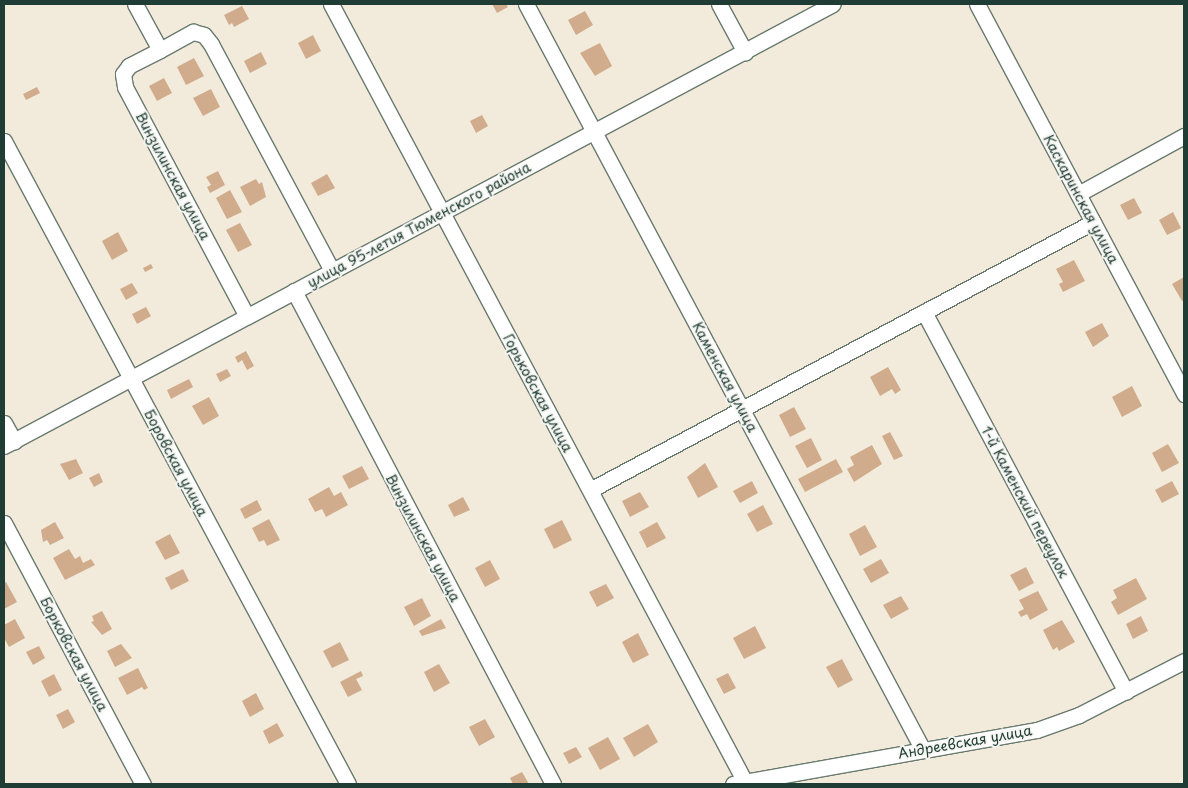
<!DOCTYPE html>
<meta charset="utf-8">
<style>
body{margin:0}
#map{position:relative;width:1188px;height:788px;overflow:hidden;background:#f2ebdb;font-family:"Playpen Sans",sans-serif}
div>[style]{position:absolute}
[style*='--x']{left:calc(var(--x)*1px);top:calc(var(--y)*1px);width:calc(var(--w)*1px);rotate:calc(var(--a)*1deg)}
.building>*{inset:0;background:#d0ac8d}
.roads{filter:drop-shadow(1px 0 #697a6e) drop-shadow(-1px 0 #697a6e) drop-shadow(0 1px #697a6e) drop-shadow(0 -1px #697a6e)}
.minor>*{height:15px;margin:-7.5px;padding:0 7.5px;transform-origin:7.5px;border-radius:7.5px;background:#fff}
span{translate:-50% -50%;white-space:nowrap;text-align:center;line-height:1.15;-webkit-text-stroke:4px #f6f6f2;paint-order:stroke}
.street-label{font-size:14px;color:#1f3d34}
.frame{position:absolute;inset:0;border:5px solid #1f3d34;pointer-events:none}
</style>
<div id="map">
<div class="building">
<i style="clip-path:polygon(492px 4px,506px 4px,508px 7px,497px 13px)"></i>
<i style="clip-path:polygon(242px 6px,249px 19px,234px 27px,232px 23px,229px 25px,224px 15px)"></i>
<i style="clip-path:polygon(585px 11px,593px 25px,576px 35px,568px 20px)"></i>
<i style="clip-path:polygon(313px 35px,321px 51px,306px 59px,298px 43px)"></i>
<i style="clip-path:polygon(600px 43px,612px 66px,595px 76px,580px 53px)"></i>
<i style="clip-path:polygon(261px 52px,267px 64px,250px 73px,244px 61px)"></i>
<i style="clip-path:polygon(194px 58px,204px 76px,186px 85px,177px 67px)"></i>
<i style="clip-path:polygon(164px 78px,172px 93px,157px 101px,149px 86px)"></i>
<i style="clip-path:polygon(37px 87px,40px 93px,26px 100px,23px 94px)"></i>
<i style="clip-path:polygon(211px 89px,220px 107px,203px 116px,193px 98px)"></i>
<i style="clip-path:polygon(482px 115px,488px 126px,476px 133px,470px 121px)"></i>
<i style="clip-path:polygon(218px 171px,225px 185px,210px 193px,207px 187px,211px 185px,206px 177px)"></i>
<i style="clip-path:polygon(327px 174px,335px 188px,318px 196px,311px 183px)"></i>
<i style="clip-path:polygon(256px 179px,259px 184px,262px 182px,266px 197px,250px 206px,240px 187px)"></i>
<i style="clip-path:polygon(230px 190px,242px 212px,227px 219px,216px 198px)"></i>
<i style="clip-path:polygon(1134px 198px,1142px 213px,1128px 220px,1120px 205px)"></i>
<i style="clip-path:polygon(1173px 212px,1181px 228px,1167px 235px,1159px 220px)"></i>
<i style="clip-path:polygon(240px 223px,252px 245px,238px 252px,226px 230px)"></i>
<i style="clip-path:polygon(118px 232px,128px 251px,112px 260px,102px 241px)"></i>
<i style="clip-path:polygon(1074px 260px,1085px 281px,1063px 292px,1059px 284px,1063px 282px,1056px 269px)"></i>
<i style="clip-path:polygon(151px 264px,153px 268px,145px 272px,143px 268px)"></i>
<i style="clip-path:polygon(1184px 277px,1184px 300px,1182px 301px,1172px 284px)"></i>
<i style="clip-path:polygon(132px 283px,138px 293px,126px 300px,120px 289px)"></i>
<i style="clip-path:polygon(146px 307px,151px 316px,137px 324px,132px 314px)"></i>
<i style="clip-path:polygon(1102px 323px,1109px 336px,1093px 347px,1085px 332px)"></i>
<i style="clip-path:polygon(246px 351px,254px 366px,247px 370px,242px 360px,238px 363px,235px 357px)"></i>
<i style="clip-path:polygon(888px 367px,901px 390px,895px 394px,892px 389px,880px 396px,870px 377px)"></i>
<i style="clip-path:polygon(227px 369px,231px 376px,220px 382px,216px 374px)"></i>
<i style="clip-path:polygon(189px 379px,193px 387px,171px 399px,167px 390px)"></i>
<i style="clip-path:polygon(1132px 386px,1142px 406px,1122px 417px,1112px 397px)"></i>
<i style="clip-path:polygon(209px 397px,219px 416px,203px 425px,192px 406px)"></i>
<i style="clip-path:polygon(794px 407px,806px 429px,790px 437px,779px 415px)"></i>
<i style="clip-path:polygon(890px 432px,903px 456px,894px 460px,882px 436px)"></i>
<i style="clip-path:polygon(811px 438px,822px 460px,807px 468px,795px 446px)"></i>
<i style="clip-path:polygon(1168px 444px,1179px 463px,1162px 472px,1152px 453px)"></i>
<i style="clip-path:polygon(872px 445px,882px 464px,854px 482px,847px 469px,854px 465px,850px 457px)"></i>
<i style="clip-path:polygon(76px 459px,83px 473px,69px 480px,60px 464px)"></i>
<i style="clip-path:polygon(836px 459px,843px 472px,805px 492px,798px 479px)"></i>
<i style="clip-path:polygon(705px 463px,718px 487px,698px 498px,687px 477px)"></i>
<i style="clip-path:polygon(362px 466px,369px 479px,349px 489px,342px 476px)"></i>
<i style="clip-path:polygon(99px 473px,103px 482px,94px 487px,89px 478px)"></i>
<i style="clip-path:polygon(752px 481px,758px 493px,740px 503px,733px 491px)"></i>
<i style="clip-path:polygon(1172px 481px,1179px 494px,1162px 503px,1155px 490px)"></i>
<i style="clip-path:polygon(329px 487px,334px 496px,341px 492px,348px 505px,326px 517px,322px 509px,315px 512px,308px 499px)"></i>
<i style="clip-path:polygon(640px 492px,649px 507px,630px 517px,622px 501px)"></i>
<i style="clip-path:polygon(463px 497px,470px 510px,454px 517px,448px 505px)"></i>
<i style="clip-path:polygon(257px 500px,262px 510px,245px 519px,240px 509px)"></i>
<i style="clip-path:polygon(763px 505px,773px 524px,757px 532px,747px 514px)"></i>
<i style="clip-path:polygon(269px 519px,280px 540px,267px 546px,264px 540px,259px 542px,252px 528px)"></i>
<i style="clip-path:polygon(562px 520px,572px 540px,554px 549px,544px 529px)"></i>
<i style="clip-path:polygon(55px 522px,64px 538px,50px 545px,47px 540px,43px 542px,41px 530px)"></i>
<i style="clip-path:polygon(657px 522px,666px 538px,647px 548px,639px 532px)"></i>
<i style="clip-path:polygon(865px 525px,877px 547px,860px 556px,849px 534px)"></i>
<i style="clip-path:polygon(170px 534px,180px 553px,165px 560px,155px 542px)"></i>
<i style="clip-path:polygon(69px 549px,75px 559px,80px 556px,83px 563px,91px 559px,95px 565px,65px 580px,53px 558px)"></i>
<i style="clip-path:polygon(881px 559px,889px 573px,871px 583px,863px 569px)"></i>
<i style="clip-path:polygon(490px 560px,500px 579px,485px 587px,475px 568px)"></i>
<i style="clip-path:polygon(1026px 567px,1034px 583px,1019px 591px,1010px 575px)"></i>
<i style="clip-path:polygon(183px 569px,189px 581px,171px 590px,165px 578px)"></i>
<i style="clip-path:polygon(1136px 578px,1147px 599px,1118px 615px,1111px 602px,1117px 598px,1113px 590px)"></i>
<i style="clip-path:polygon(6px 582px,17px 602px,4px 609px,4px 583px)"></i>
<i style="clip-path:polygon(606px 584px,614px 598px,597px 607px,589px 592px)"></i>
<i style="clip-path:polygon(1038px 591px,1048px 610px,1030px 620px,1027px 614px,1021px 617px,1018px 612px,1024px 609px,1019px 600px)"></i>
<i style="clip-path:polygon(901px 596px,909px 609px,891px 619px,883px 605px)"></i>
<i style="clip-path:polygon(422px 598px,431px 616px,414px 626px,404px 607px)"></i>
<i style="clip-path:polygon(102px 611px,112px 629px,102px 635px,91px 622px,94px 621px,92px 616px)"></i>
<i style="clip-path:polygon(1141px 616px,1148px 631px,1133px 639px,1126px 624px)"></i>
<i style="clip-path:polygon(15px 619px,25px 638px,9px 647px,4px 638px,4px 625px)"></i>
<i style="clip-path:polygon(441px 619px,446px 628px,422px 636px,419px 631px)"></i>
<i style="clip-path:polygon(1062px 620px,1075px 642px,1059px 651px,1057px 647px,1053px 650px,1043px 630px)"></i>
<i style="clip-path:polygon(755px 626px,766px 648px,744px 659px,733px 638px)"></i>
<i style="clip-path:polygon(638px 633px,649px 655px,633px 663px,622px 642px)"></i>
<i style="clip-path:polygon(340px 642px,349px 660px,332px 668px,323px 651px)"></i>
<i style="clip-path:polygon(121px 644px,132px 658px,115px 667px,107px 651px)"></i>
<i style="clip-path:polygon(39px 646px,45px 658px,33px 665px,26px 652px)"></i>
<i style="clip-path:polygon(842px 659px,853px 680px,838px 688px,826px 667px)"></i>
<i style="clip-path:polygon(439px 664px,450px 683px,434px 692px,424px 672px)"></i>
<i style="clip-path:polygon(138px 668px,148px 688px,144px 690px,142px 687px,127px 695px,118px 678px)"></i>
<i style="clip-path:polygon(361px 671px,363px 676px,356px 679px,362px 690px,348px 697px,340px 682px)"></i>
<i style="clip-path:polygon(728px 673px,736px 688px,724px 694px,716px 679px)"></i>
<i style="clip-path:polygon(54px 674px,62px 690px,49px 697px,41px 681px)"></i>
<i style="clip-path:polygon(256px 693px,264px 709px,250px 717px,242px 701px)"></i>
<i style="clip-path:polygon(68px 709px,75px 722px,63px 729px,56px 715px)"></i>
<i style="clip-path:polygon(485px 719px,495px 737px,479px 746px,469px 727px)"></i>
<i style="clip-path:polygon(277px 723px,284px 736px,269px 744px,263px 731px)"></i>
<i style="clip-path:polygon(648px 724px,658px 742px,634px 757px,623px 738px)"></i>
<i style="clip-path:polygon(608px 737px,620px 759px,600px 770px,588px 748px)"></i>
<i style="clip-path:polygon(576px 747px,582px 757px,569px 764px,563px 753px)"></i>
<i style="clip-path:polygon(522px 772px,529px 784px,513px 784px,510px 778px)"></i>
</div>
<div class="roads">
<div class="minor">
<i style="--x:135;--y:4;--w:52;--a:61.5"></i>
<i style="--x:160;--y:50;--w:38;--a:-29"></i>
<i style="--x:193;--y:32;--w:11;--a:15"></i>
<i style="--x:204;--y:35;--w:11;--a:52"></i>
<i style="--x:211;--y:44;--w:257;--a:61.9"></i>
<i style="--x:331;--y:4;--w:881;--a:61.98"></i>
<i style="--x:526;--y:4;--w:845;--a:61.98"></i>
<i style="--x:719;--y:4;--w:55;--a:61.6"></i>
<i style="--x:977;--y:4;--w:442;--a:62"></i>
<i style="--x:160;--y:50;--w:35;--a:153"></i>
<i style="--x:129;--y:66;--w:10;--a:127"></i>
<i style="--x:123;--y:74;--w:13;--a:81"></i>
<i style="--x:125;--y:87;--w:259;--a:62"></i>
<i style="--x:4;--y:141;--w:729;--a:61.85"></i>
<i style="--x:1078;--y:194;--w:121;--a:-28.7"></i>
<i style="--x:294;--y:291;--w:557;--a:62.28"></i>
<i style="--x:924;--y:312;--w:430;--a:62"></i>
<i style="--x:4;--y:423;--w:21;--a:61"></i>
<i style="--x:4;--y:446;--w:939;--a:-28.07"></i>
<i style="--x:590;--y:490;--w:570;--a:-28.05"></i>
<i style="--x:4;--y:523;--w:296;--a:62"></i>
<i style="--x:733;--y:784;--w:309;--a:-10.1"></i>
<i style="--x:1037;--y:730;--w:45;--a:-19.7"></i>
<i style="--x:1079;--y:715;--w:118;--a:-27.2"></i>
</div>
</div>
<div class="street-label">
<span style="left:173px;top:176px;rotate:62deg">Винзилинская улица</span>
<span style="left:1081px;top:199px;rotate:62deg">Каскаринская улица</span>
<span style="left:419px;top:225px;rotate:-28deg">улица 95-летия Тюменского района</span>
<span style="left:725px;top:377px;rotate:62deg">Каменская улица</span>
<span style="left:538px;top:393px;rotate:62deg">Горьковская улица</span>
<span style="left:176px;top:463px;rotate:62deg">Боровская улица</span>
<span style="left:1025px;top:502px;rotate:62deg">1-й Каменский переулок</span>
<span style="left:423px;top:538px;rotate:62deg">Винзилинская улица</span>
<span style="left:74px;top:654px;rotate:62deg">Борковская улица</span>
<span style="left:965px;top:742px;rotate:-10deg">Андреевская улица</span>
</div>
<div class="frame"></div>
</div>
